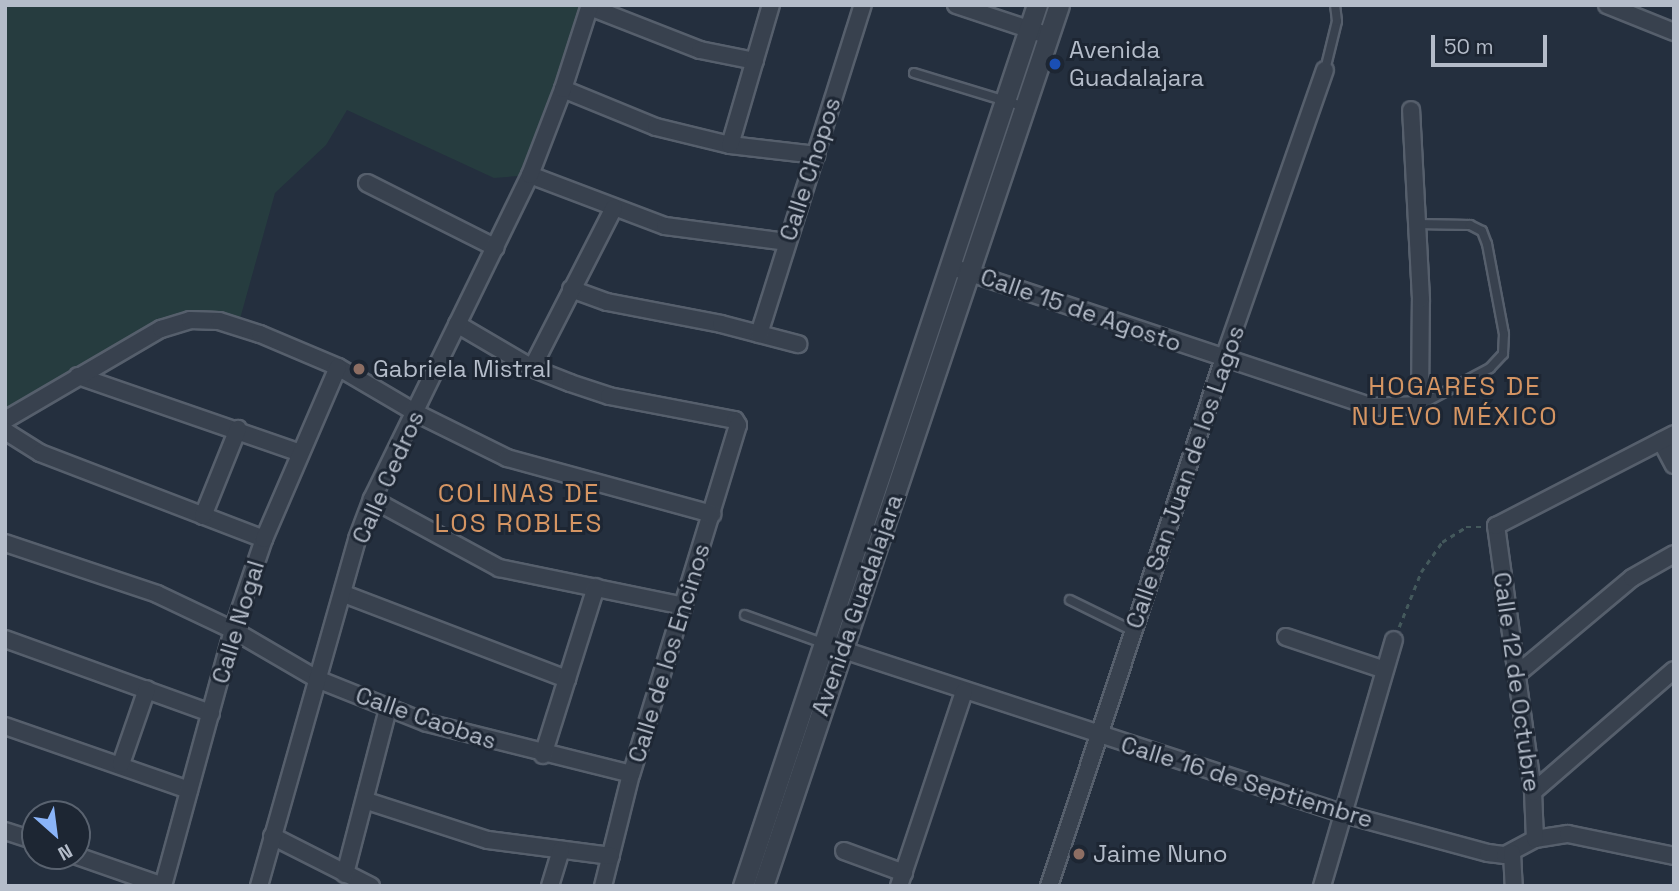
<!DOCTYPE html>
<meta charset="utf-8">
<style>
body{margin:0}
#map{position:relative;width:1679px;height:891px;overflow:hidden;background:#242f3e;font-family:"Space Grotesk",sans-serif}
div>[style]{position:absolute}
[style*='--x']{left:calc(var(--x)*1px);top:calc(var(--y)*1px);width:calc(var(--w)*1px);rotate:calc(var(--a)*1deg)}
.green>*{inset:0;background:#263c3f}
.path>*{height:2.5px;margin-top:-1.25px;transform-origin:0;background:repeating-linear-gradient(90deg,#44595c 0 5px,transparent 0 10px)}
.roads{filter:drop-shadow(2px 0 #565f6c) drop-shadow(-2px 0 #565f6c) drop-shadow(0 2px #565f6c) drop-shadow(0 -2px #565f6c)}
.service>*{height:8px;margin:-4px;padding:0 4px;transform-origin:4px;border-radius:4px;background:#38414e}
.minor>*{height:16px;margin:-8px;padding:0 8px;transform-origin:8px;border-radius:8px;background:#38414e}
.tertiary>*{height:19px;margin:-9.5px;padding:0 9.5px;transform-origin:9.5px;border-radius:9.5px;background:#38414e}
.dots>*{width:19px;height:19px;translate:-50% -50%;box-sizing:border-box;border:4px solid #1d2633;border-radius:50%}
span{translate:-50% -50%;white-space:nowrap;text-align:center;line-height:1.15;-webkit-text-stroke:6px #1d2633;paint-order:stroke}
.poi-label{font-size:24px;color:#b4bcc9}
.left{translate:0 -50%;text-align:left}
.street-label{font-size:24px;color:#b4bcc9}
.neighbourhood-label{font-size:26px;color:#d59563;letter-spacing:2px}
.frame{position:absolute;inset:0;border:7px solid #b4bcc9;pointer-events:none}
.north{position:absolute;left:21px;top:800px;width:70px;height:70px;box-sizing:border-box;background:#1d2633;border:2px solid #59626f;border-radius:50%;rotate:152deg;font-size:19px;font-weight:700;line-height:28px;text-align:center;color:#b4bcc9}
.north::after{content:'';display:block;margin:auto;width:24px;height:32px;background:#8ab4f8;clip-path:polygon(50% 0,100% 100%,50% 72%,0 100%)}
.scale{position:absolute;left:1431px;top:35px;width:116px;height:32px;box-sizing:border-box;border:4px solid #b4bcc9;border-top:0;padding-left:9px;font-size:21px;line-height:24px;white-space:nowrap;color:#b4bcc9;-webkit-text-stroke:5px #1d2633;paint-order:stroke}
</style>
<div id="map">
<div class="green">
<i style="clip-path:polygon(5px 5px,590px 5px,530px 175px,494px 178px,347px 110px,326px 145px,275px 193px,238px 326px,182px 321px,5px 420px)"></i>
</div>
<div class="path">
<i style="--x:1399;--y:627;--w:59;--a:-68.2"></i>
<i style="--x:1421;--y:572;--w:37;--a:-55"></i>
<i style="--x:1442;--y:542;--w:28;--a:-32"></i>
<i style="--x:1466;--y:527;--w:17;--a:0"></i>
</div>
<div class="roads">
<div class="service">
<i style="--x:1325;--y:70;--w:50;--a:-76.2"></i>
<i style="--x:1337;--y:21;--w:16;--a:-97"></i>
<i style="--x:914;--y:73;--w:116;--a:17"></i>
<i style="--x:1417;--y:224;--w:53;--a:1.1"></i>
<i style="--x:1470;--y:225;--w:13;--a:27"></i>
<i style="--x:1482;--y:231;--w:14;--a:69"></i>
<i style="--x:1487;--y:244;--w:92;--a:79.3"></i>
<i style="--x:1504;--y:334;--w:20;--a:93"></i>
<i style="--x:1503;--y:354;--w:19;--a:133"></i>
<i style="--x:1490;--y:368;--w:79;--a:152.1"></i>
<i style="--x:1070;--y:600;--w:70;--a:26.2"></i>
<i style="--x:745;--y:615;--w:85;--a:19.9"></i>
</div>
<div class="minor">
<i style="--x:956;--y:5;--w:98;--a:18.4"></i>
<i style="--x:1607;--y:5;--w:72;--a:21.9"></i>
<i style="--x:590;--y:7;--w:118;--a:21.4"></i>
<i style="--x:700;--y:50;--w:56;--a:11.3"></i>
<i style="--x:563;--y:89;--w:100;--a:22.2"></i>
<i style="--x:656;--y:127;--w:76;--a:13.7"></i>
<i style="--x:730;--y:145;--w:87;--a:6.6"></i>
<i style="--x:730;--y:145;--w:146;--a:-73.7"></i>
<i style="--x:530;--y:175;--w:144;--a:20.7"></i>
<i style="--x:665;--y:226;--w:122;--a:7.5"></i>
<i style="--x:367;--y:183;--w:144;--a:26.7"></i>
<i style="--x:958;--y:269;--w:436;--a:18.4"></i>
<i style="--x:1372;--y:407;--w:48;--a:-2.4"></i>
<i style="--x:1420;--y:405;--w:106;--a:-89.5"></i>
<i style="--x:1421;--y:299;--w:189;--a:-93"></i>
<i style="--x:571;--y:289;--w:38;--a:20"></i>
<i style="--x:607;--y:302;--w:116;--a:10.9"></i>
<i style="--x:721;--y:324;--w:80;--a:14.6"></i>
<i style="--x:457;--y:324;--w:87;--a:30.4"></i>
<i style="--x:532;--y:368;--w:41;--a:21.5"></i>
<i style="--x:570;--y:383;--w:41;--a:18.4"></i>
<i style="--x:609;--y:396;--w:128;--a:10.8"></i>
<i style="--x:735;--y:420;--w:6;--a:59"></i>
<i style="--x:738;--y:425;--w:365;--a:107"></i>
<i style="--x:631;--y:774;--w:115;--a:104"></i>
<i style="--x:759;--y:334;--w:345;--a:-72.5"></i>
<i style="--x:532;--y:368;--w:180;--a:-62.9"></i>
<i style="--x:78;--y:376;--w:235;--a:19.1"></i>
<i style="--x:5;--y:420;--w:181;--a:-30.3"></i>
<i style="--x:161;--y:329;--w:30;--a:-17"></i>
<i style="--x:190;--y:320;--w:29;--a:2"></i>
<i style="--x:219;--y:321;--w:43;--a:17.6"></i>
<i style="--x:260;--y:334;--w:85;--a:22.9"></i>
<i style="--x:338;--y:367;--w:91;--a:30.5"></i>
<i style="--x:416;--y:413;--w:102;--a:26.3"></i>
<i style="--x:507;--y:458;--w:213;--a:15.3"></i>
<i style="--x:5;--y:431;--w:41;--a:32.2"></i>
<i style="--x:40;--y:453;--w:240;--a:21"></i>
<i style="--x:1661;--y:441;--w:27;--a:62"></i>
<i style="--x:372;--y:499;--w:145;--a:28.5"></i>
<i style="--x:499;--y:568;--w:189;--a:11.6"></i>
<i style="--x:203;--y:516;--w:94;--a:-68.1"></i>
<i style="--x:5;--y:543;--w:160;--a:18.5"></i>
<i style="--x:157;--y:594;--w:84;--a:25.3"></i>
<i style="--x:233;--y:630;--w:97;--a:30.3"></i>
<i style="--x:317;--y:679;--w:118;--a:21.8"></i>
<i style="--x:427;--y:723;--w:210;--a:14"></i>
<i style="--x:344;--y:594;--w:239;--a:20.9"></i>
<i style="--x:1286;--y:637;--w:104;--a:18.4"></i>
<i style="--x:5;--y:639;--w:219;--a:19.8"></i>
<i style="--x:831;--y:646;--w:540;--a:18.13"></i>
<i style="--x:1344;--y:814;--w:149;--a:15.2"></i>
<i style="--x:1488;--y:853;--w:17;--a:7"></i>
<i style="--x:1505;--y:855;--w:34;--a:-28"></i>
<i style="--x:1535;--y:839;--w:33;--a:-9"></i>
<i style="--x:1568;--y:834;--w:108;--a:11.7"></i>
<i style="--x:1516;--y:675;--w:151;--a:-39.9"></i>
<i style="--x:1632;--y:578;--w:48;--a:-29.7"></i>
<i style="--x:5;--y:726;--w:195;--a:19.2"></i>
<i style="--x:543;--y:755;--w:176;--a:-72.5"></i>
<i style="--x:121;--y:764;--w:79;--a:-70.9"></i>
<i style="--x:1533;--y:792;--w:186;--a:-40.9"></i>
<i style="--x:367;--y:801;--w:127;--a:17.9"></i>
<i style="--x:488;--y:840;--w:124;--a:7.4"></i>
<i style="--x:5;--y:831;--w:32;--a:18"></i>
<i style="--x:272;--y:836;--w:111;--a:26.8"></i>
<i style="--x:1535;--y:839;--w:47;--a:-92.4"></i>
<i style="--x:1533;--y:792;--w:269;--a:-97.9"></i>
<i style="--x:1496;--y:526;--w:200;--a:-27.3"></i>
<i style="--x:844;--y:851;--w:64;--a:20.1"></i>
<i style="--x:1512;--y:853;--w:33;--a:87"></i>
<i style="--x:77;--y:856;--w:91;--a:19.2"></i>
<i style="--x:345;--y:874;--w:171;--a:-75.4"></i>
<i style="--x:163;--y:886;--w:265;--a:-74.7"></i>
<i style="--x:233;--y:630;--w:96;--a:-71.2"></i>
<i style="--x:264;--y:539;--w:187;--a:-66.7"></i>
<i style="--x:259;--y:886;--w:361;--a:-74.2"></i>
<i style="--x:357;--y:539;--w:43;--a:-69.4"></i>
<i style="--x:372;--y:499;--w:360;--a:-64"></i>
<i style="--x:530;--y:175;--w:92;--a:-69"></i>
<i style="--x:563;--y:89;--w:88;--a:-72.2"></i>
<i style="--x:550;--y:886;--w:38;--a:-73"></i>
<i style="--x:899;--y:886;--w:205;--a:-71.5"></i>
<i style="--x:1049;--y:886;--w:556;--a:-71.66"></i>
<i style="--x:1224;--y:358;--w:305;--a:-70.7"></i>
<i style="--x:1322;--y:886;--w:256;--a:-73.7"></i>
</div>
<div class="tertiary">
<i style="--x:743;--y:886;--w:929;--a:-71.55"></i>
<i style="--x:763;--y:886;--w:929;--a:-71.43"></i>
</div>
</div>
<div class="dots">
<i style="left:1055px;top:64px;background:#1a4fb4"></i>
<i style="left:359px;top:369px;background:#8d6e63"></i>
<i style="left:1079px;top:854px;background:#8d6e63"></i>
</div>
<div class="poi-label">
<span class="left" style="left:1069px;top:64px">Avenida<br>Guadalajara</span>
<span class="left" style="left:373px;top:369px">Gabriela Mistral</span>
<span class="left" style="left:1093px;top:854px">Jaime Nuno</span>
</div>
<div class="street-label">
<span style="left:810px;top:169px;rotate:-72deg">Calle Chopos</span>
<span style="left:1081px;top:310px;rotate:19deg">Calle 15 de Agosto</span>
<span style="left:388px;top:477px;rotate:-66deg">Calle Cedros</span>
<span style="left:1185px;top:477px;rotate:-71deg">Calle San Juan de los Lagos</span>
<span style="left:857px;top:605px;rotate:-71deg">Avenida Guadalajara</span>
<span style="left:238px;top:622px;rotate:-73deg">Calle Nogal</span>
<span style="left:669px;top:653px;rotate:-73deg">Calle de los Encinos</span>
<span style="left:1517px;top:682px;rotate:82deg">Calle 12 de Octubre</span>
<span style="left:426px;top:718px;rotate:19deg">Calle Caobas</span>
<span style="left:1247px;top:782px;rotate:17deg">Calle 16 de Septiembre</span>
</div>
<div class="neighbourhood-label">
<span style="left:1455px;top:402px">HOGARES DE<br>NUEVO MÉXICO</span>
<span style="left:519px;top:509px">COLINAS DE<br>LOS ROBLES</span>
</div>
<div class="frame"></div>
<div class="north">N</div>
<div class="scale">50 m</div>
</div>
